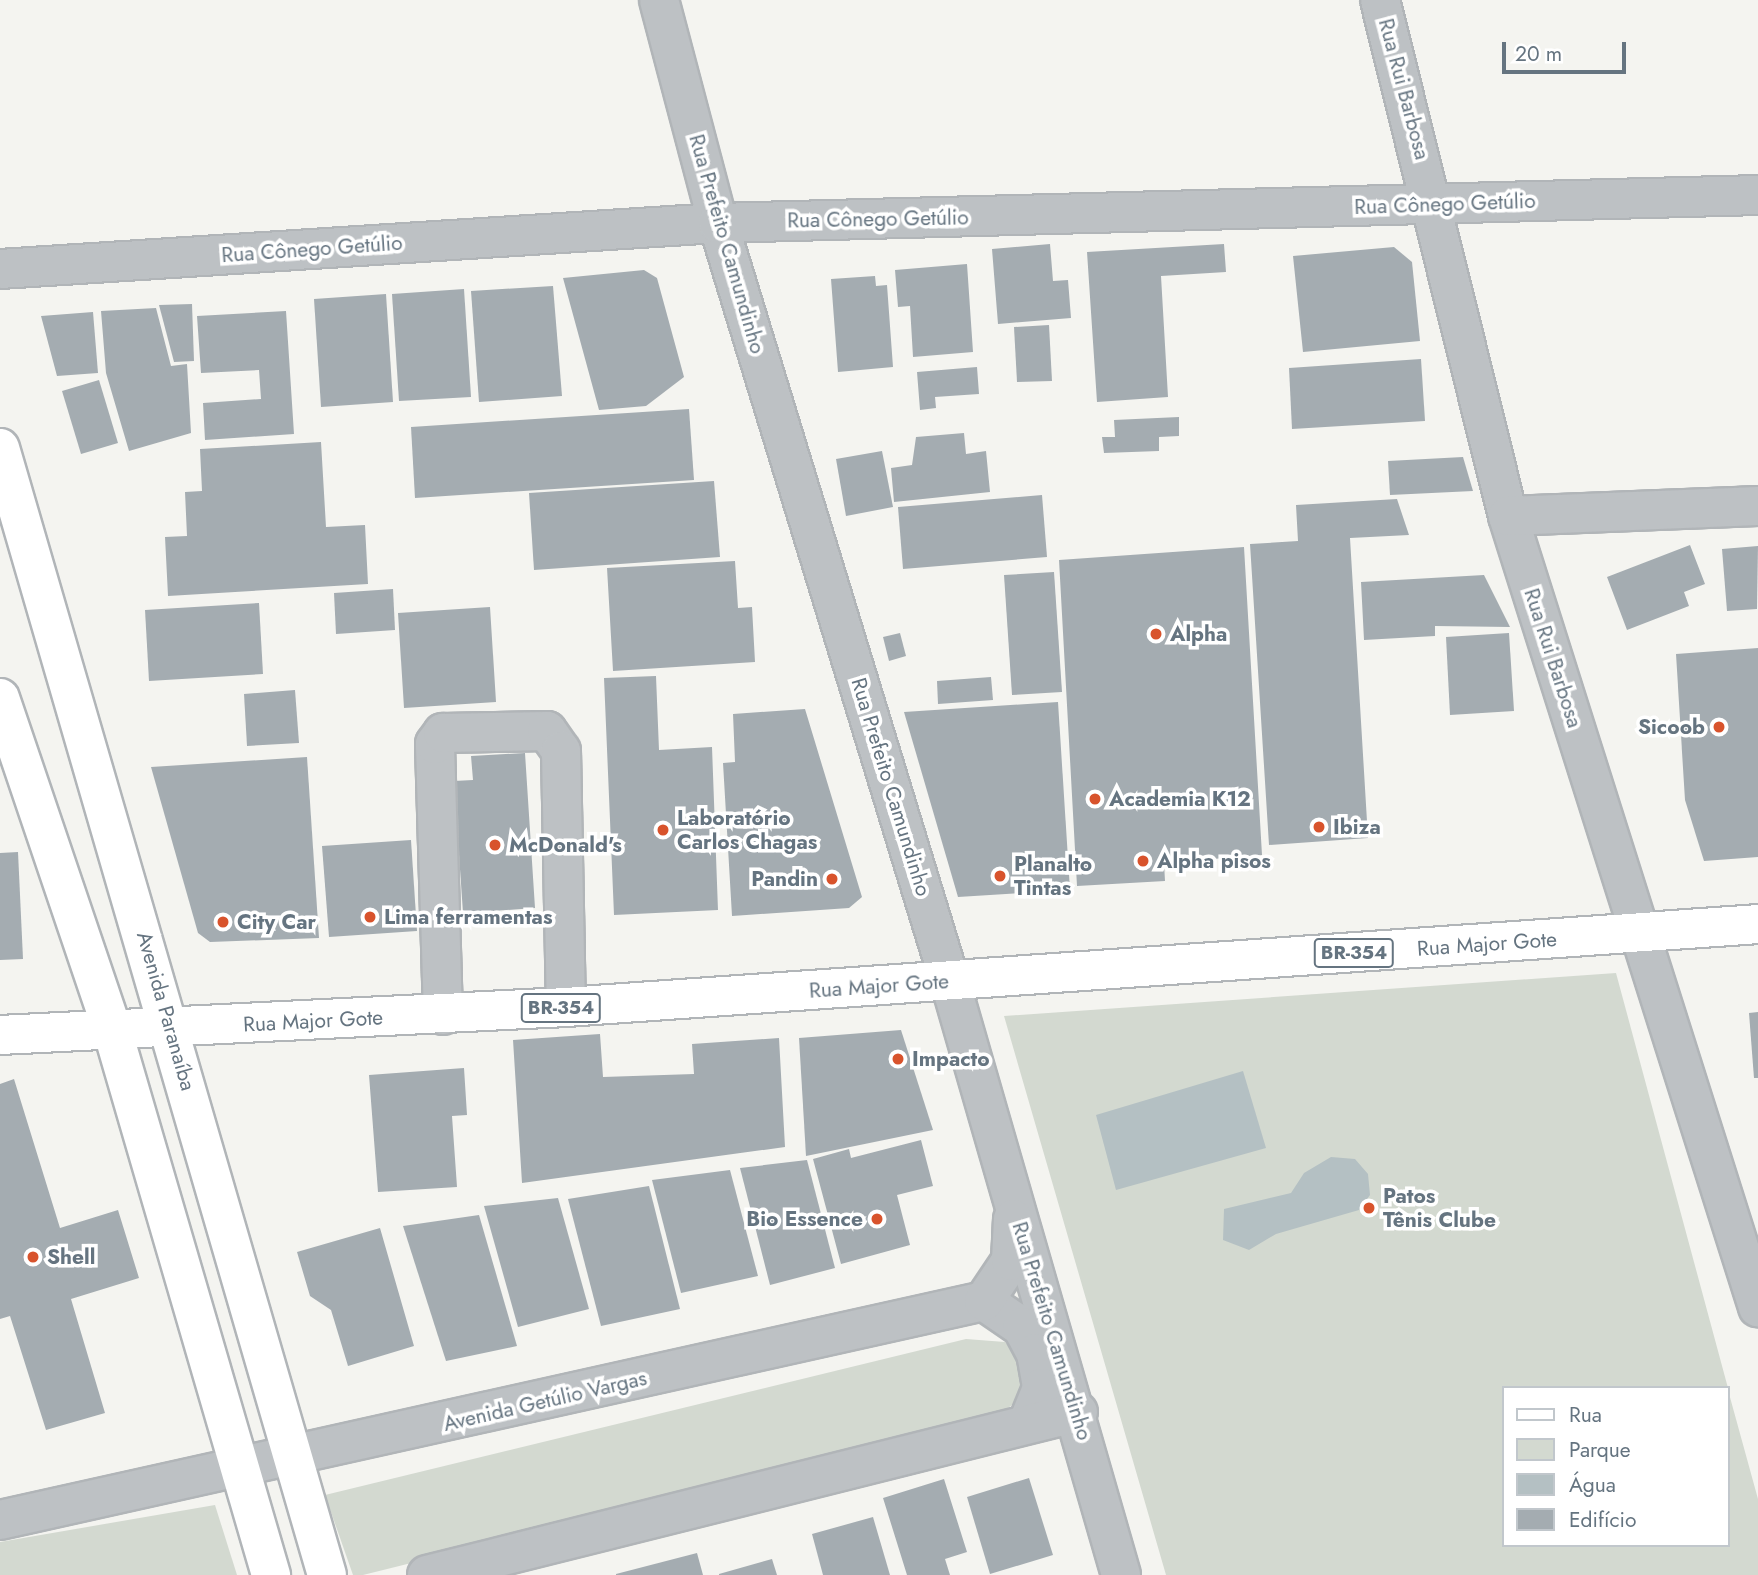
<!DOCTYPE html>
<meta charset="utf-8">
<style>
body{margin:0}
#map{position:relative;width:1758px;height:1575px;overflow:hidden;background:#f4f4f0;font-family:Jost,sans-serif}
div>[style]{position:absolute}
[style*='--x']{left:calc(var(--x)*1px);top:calc(var(--y)*1px);width:calc(var(--w)*1px);rotate:calc(var(--a)*1deg)}
.green>*{inset:0;background:#d3d9d0}
.water>*{inset:0;background:#b4c0c3}
.building>*{inset:0;background:#a4acb1}
.roads{filter:drop-shadow(2px 0 #b1b5b8) drop-shadow(-2px 0 #b1b5b8) drop-shadow(0 2px #b1b5b8) drop-shadow(0 -2px #b1b5b8)}
.minor>*{height:38px;margin:-19px;padding:0 19px;transform-origin:19px;border-radius:19px;background:#bdc1c4}
.major>*{height:38px;margin:-19px;padding:0 19px;transform-origin:19px;border-radius:19px;background:#fff}
.dots>*{width:19px;height:19px;translate:-50% -50%;box-sizing:border-box;border:4px solid #fff;border-radius:50%}
span{translate:-50% -50%;white-space:nowrap;text-align:center;line-height:1.15;-webkit-text-stroke:7px #fff;paint-order:stroke}
.shield-label span{padding:2px 5px;background:#fff;border:2px solid;border-radius:5px;-webkit-text-stroke-width:0}
.shield-label{font-size:19px;color:#657480;font-weight:700}
.street-label{font-size:21px;color:#657480}
.poi-label{font-size:21px;color:#657480;font-weight:700}
.left{translate:0 -50%;text-align:left}
.right{translate:-100% -50%;text-align:right}
.legend{position:absolute;left:1502px;top:1386px;width:228px;height:161px;box-sizing:border-box;background:#fff;border:2px solid #c1c7cc;margin:0;padding:9px 12px;list-style:none;font-size:21px;color:#657480}
.legend li{display:flex;align-items:center;gap:14px;height:35px}
.legend b{width:35px;border:2px solid #c1c7cc}
.scale{position:absolute;left:1502px;top:42px;width:124px;height:32px;box-sizing:border-box;border:4px solid #657480;border-top:0;padding-left:9px;font-size:21px;line-height:24px;white-space:nowrap;color:#657480;-webkit-text-stroke:5px #fff;paint-order:stroke}
</style>
<div id="map">
<div class="green">
<i style="clip-path:polygon(1616px 973px,1728px 1388px,1504px 1388px,1504px 1545px,1728px 1545px,1728px 1390px,1758px 1499px,1758px 1575px,1166px 1575px,1004px 1016px)"></i>
<i style="clip-path:polygon(966px 1339px,1005px 1342px,1024px 1363px,1026px 1395px,994px 1418px,363px 1575px,353px 1575px,325px 1495px)"></i>
<i style="clip-path:polygon(215px 1505px,237px 1575px,0 1575px,0 1542px)"></i>
</div>
<div class="water">
<i style="clip-path:polygon(1243px 1071px,1266px 1148px,1116px 1190px,1096px 1115px)"></i>
<i style="clip-path:polygon(1331px 1157px,1355px 1159px,1368px 1174px,1370px 1195px,1359px 1210px,1276px 1234px,1249px 1250px,1223px 1240px,1224px 1209px,1291px 1193px,1304px 1173px)"></i>
</div>
<div class="building">
<i style="clip-path:polygon(1050px 244px,1053px 281px,1068px 280px,1071px 318px,998px 324px,992px 249px)"></i>
<i style="clip-path:polygon(1224px 244px,1226px 272px,1161px 276px,1168px 397px,1097px 402px,1087px 252px)"></i>
<i style="clip-path:polygon(1394px 247px,1412px 262px,1420px 341px,1303px 352px,1293px 256px)"></i>
<i style="clip-path:polygon(967px 264px,973px 352px,913px 357px,910px 306px,898px 307px,895px 270px)"></i>
<i style="clip-path:polygon(644px 270px,657px 278px,684px 377px,646px 406px,599px 410px,563px 278px)"></i>
<i style="clip-path:polygon(875px 276px,876px 286px,887px 285px,893px 367px,838px 372px,831px 279px)"></i>
<i style="clip-path:polygon(553px 286px,562px 396px,479px 402px,471px 291px)"></i>
<i style="clip-path:polygon(464px 289px,471px 397px,399px 401px,392px 294px)"></i>
<i style="clip-path:polygon(386px 294px,393px 402px,321px 407px,314px 299px)"></i>
<i style="clip-path:polygon(192px 304px,194px 361px,174px 362px,159px 305px)"></i>
<i style="clip-path:polygon(156px 308px,171px 366px,187px 364px,191px 433px,129px 451px,106px 373px,101px 311px)"></i>
<i style="clip-path:polygon(286px 311px,294px 434px,205px 440px,203px 403px,261px 399px,259px 370px,201px 373px,197px 316px)"></i>
<i style="clip-path:polygon(93px 312px,98px 373px,57px 376px,41px 316px)"></i>
<i style="clip-path:polygon(1049px 325px,1052px 381px,1017px 382px,1014px 327px)"></i>
<i style="clip-path:polygon(1421px 359px,1425px 421px,1292px 429px,1289px 368px)"></i>
<i style="clip-path:polygon(977px 367px,979px 394px,935px 397px,936px 408px,920px 410px,917px 372px)"></i>
<i style="clip-path:polygon(99px 380px,118px 443px,81px 454px,62px 391px)"></i>
<i style="clip-path:polygon(689px 409px,694px 480px,415px 498px,411px 427px)"></i>
<i style="clip-path:polygon(1179px 417px,1179px 436px,1159px 437px,1159px 451px,1104px 453px,1102px 437px,1115px 437px,1114px 420px)"></i>
<i style="clip-path:polygon(964px 433px,966px 454px,986px 451px,990px 492px,894px 502px,891px 468px,912px 465px,916px 437px)"></i>
<i style="clip-path:polygon(321px 442px,326px 527px,365px 525px,368px 584px,168px 596px,165px 537px,187px 536px,185px 492px,202px 491px,200px 449px)"></i>
<i style="clip-path:polygon(882px 451px,893px 507px,846px 516px,836px 459px)"></i>
<i style="clip-path:polygon(1463px 457px,1473px 491px,1390px 495px,1388px 461px)"></i>
<i style="clip-path:polygon(714px 481px,720px 557px,534px 570px,529px 493px)"></i>
<i style="clip-path:polygon(1042px 495px,1047px 557px,903px 569px,898px 507px)"></i>
<i style="clip-path:polygon(1397px 499px,1409px 535px,1350px 538px,1368px 838px,1269px 845px,1250px 544px,1298px 541px,1296px 505px)"></i>
<i style="clip-path:polygon(1690px 545px,1705px 584px,1684px 592px,1689px 606px,1627px 630px,1607px 577px)"></i>
<i style="clip-path:polygon(1758px 546px,1757px 609px,1727px 611px,1722px 549px)"></i>
<i style="clip-path:polygon(1244px 547px,1262px 855px,1164px 863px,1165px 881px,1077px 886px,1059px 560px)"></i>
<i style="clip-path:polygon(735px 561px,738px 608px,752px 607px,755px 662px,613px 671px,607px 568px)"></i>
<i style="clip-path:polygon(1054px 572px,1062px 692px,1012px 695px,1004px 575px)"></i>
<i style="clip-path:polygon(1484px 575px,1510px 627px,1435px 626px,1435px 636px,1364px 640px,1361px 582px)"></i>
<i style="clip-path:polygon(393px 589px,395px 630px,336px 634px,334px 593px)"></i>
<i style="clip-path:polygon(259px 603px,263px 674px,149px 681px,145px 610px)"></i>
<i style="clip-path:polygon(490px 607px,496px 702px,404px 708px,398px 613px)"></i>
<i style="clip-path:polygon(900px 633px,906px 656px,889px 661px,883px 637px)"></i>
<i style="clip-path:polygon(1509px 633px,1514px 711px,1450px 715px,1446px 637px)"></i>
<i style="clip-path:polygon(1758px 648px,1758px 857px,1704px 861px,1685px 800px,1676px 654px)"></i>
<i style="clip-path:polygon(656px 676px,659px 750px,712px 747px,718px 910px,614px 915px,604px 678px)"></i>
<i style="clip-path:polygon(991px 677px,993px 700px,938px 704px,937px 681px)"></i>
<i style="clip-path:polygon(295px 690px,299px 743px,247px 746px,244px 694px)"></i>
<i style="clip-path:polygon(1058px 702px,1070px 890px,958px 897px,904px 712px)"></i>
<i style="clip-path:polygon(805px 709px,862px 897px,849px 908px,732px 916px,723px 763px,735px 762px,733px 714px)"></i>
<i style="clip-path:polygon(525px 753px,535px 908px,463px 913px,454px 781px,473px 780px,471px 756px)"></i>
<i style="clip-path:polygon(307px 757px,319px 938px,210px 942px,198px 933px,151px 767px)"></i>
<i style="clip-path:polygon(411px 840px,417px 931px,329px 937px,322px 846px)"></i>
<i style="clip-path:polygon(18px 852px,23px 959px,0 960px,0 853px)"></i>
<i style="clip-path:polygon(1758px 1012px,1758px 1078px,1754px 1078px,1749px 1013px)"></i>
<i style="clip-path:polygon(901px 1030px,933px 1130px,806px 1156px,799px 1038px)"></i>
<i style="clip-path:polygon(600px 1034px,603px 1077px,694px 1074px,692px 1044px,779px 1038px,785px 1147px,522px 1183px,513px 1040px)"></i>
<i style="clip-path:polygon(464px 1068px,467px 1115px,452px 1116px,457px 1187px,378px 1192px,369px 1075px)"></i>
<i style="clip-path:polygon(14px 1079px,60px 1228px,118px 1210px,139px 1278px,71px 1299px,105px 1413px,46px 1430px,10px 1316px,0 1319px,0 1084px)"></i>
<i style="clip-path:polygon(921px 1140px,933px 1186px,897px 1195px,910px 1245px,841px 1264px,813px 1159px,849px 1149px,851px 1158px)"></i>
<i style="clip-path:polygon(807px 1160px,835px 1268px,770px 1285px,740px 1168px)"></i>
<i style="clip-path:polygon(730px 1170px,758px 1276px,681px 1293px,652px 1180px)"></i>
<i style="clip-path:polygon(649px 1186px,680px 1309px,601px 1326px,568px 1199px)"></i>
<i style="clip-path:polygon(558px 1198px,589px 1309px,518px 1327px,484px 1206px)"></i>
<i style="clip-path:polygon(479px 1215px,517px 1346px,446px 1361px,403px 1226px)"></i>
<i style="clip-path:polygon(380px 1228px,414px 1346px,348px 1366px,331px 1310px,310px 1296px,297px 1252px)"></i>
<i style="clip-path:polygon(1029px 1478px,1053px 1555px,990px 1574px,967px 1497px)"></i>
<i style="clip-path:polygon(944px 1479px,967px 1552px,945px 1559px,950px 1575px,907px 1575px,883px 1498px)"></i>
<i style="clip-path:polygon(873px 1517px,890px 1575px,823px 1575px,812px 1534px)"></i>
<i style="clip-path:polygon(697px 1553px,703px 1575px,616px 1575px,616px 1574px)"></i>
<i style="clip-path:polygon(772px 1559px,777px 1575px,719px 1575px,719px 1574px)"></i>
</div>
<div class="roads">
<div class="minor">
<i style="--x:659;--y:0;--w:231;--a:75.2"></i>
<i style="--x:718;--y:223;--w:794;--a:73"></i>
<i style="--x:950;--y:982;--w:617;--a:73.91"></i>
<i style="--x:1380;--y:0;--w:532;--a:76.07"></i>
<i style="--x:1508;--y:516;--w:830;--a:72.46"></i>
<i style="--x:0;--y:269;--w:719;--a:-3.67"></i>
<i style="--x:718;--y:223;--w:1040;--a:-1.54"></i>
<i style="--x:1508;--y:516;--w:250;--a:-2.3"></i>
<i style="--x:443;--y:1015;--w:271;--a:-91.7"></i>
<i style="--x:435;--y:744;--w:14;--a:-54"></i>
<i style="--x:443;--y:733;--w:104;--a:-1.1"></i>
<i style="--x:547;--y:731;--w:24;--a:55"></i>
<i style="--x:561;--y:751;--w:256;--a:88.9"></i>
<i style="--x:984;--y:1301;--w:46;--a:34.4"></i>
<i style="--x:1022;--y:1327;--w:30;--a:62"></i>
<i style="--x:1036;--y:1353;--w:36;--a:80"></i>
<i style="--x:1042;--y:1388;--w:38;--a:112"></i>
<i style="--x:0;--y:1520;--w:1008;--a:-12.55"></i>
<i style="--x:984;--y:1301;--w:48;--a:-56"></i>
<i style="--x:1011;--y:1261;--w:42;--a:-87.3"></i>
<i style="--x:427;--y:1575;--w:671;--a:-14.06"></i>
</div>
<div class="major">
<i style="--x:0;--y:448;--w:1173;--a:73.82"></i>
<i style="--x:0;--y:698;--w:349;--a:71.3"></i>
<i style="--x:112;--y:1029;--w:569;--a:73.76"></i>
<i style="--x:0;--y:1035;--w:567;--a:-2.83"></i>
<i style="--x:566;--y:1007;--w:1195;--a:-3.98"></i>
</div>
</div>
<div class="dots">
<i style="left:1156px;top:634px;background:#d8532c"></i>
<i style="left:1719px;top:727px;background:#d8532c"></i>
<i style="left:1095px;top:799px;background:#d8532c"></i>
<i style="left:1319px;top:827px;background:#d8532c"></i>
<i style="left:663px;top:830px;background:#d8532c"></i>
<i style="left:495px;top:845px;background:#d8532c"></i>
<i style="left:1143px;top:861px;background:#d8532c"></i>
<i style="left:1000px;top:876px;background:#d8532c"></i>
<i style="left:832px;top:879px;background:#d8532c"></i>
<i style="left:370px;top:917px;background:#d8532c"></i>
<i style="left:223px;top:922px;background:#d8532c"></i>
<i style="left:898px;top:1059px;background:#d8532c"></i>
<i style="left:1369px;top:1208px;background:#d8532c"></i>
<i style="left:877px;top:1219px;background:#d8532c"></i>
<i style="left:33px;top:1257px;background:#d8532c"></i>
</div>
<div class="shield-label">
<span style="left:1354px;top:953px">BR-354</span>
<span style="left:561px;top:1008px">BR-354</span>
</div>
<div class="street-label">
<span style="left:1404px;top:89px;rotate:75deg">Rua Rui Barbosa</span>
<span style="left:1445px;top:204px;rotate:-2deg">Rua Cônego Getúlio</span>
<span style="left:878px;top:219px;rotate:-1deg">Rua Cônego Getúlio</span>
<span style="left:727px;top:244px;rotate:74deg">Rua Prefeito Camundinho</span>
<span style="left:312px;top:249px;rotate:-4deg">Rua Cônego Getúlio</span>
<span style="left:1553px;top:658px;rotate:72deg">Rua Rui Barbosa</span>
<span style="left:891px;top:787px;rotate:73deg">Rua Prefeito Camundinho</span>
<span style="left:1487px;top:944px;rotate:-4deg">Rua Major Gote</span>
<span style="left:879px;top:986px;rotate:-4deg">Rua Major Gote</span>
<span style="left:166px;top:1011px;rotate:74deg">Avenida Paranaíba</span>
<span style="left:313px;top:1021px;rotate:-3deg">Rua Major Gote</span>
<span style="left:1052px;top:1331px;rotate:73deg">Rua Prefeito Camundinho</span>
<span style="left:545px;top:1401px;rotate:-13deg">Avenida Getúlio Vargas</span>
</div>
<div class="poi-label">
<span class="left" style="left:1170px;top:634px">Alpha</span>
<span class="right" style="left:1705px;top:727px">Sicoob</span>
<span class="left" style="left:1109px;top:799px">Academia K12</span>
<span class="left" style="left:677px;top:830px">Laboratório<br>Carlos Chagas</span>
<span class="left" style="left:1333px;top:827px">Ibiza</span>
<span class="left" style="left:509px;top:845px">McDonald's</span>
<span class="left" style="left:1157px;top:861px">Alpha pisos</span>
<span class="left" style="left:1014px;top:876px">Planalto<br>Tintas</span>
<span class="right" style="left:818px;top:879px">Pandin</span>
<span class="left" style="left:384px;top:917px">Lima ferramentas</span>
<span class="left" style="left:237px;top:922px">City Car</span>
<span class="left" style="left:912px;top:1059px">Impacto</span>
<span class="left" style="left:1383px;top:1208px">Patos<br>Tênis Clube</span>
<span class="right" style="left:863px;top:1219px">Bio Essence</span>
<span class="left" style="left:47px;top:1257px">Shell</span>
</div>
<ul class="legend">
<li><b style="height:9px;background:#fff"></b>Rua</li>
<li><b style="height:19px;background:#d3d9d0"></b>Parque</li>
<li><b style="height:19px;background:#b4c0c3"></b>Água</li>
<li><b style="height:19px;background:#a4acb1"></b>Edifício</li>
</ul>
<div class="scale">20 m</div>
</div>
